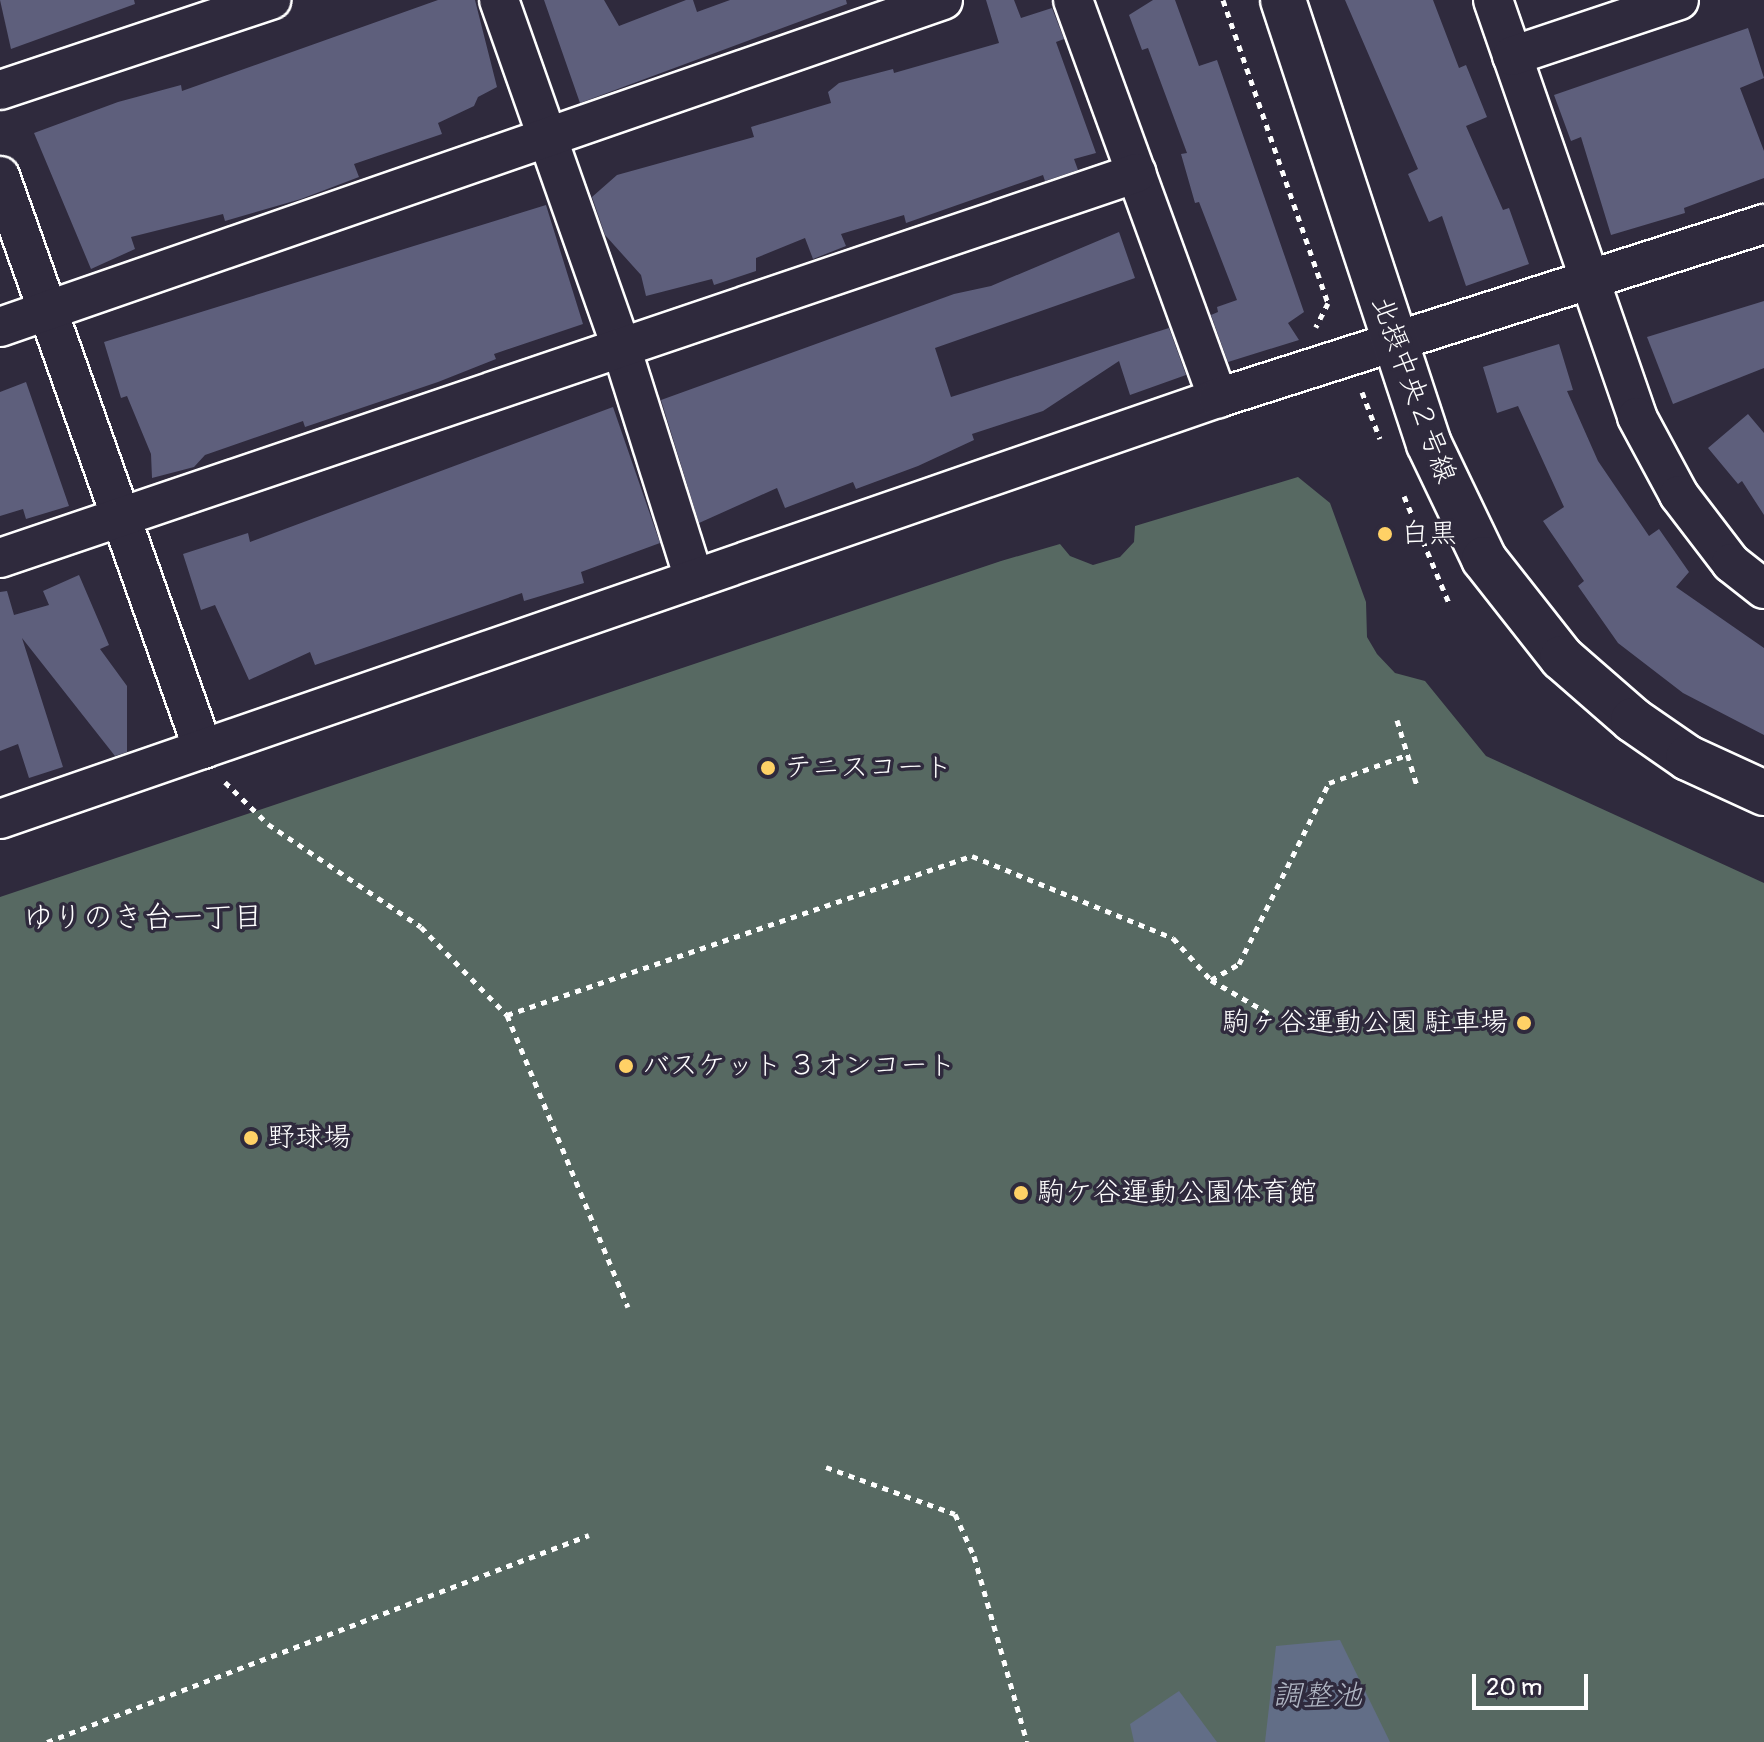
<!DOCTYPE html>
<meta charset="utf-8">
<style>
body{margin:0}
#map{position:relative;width:1764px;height:1742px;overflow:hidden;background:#2f2a3d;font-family:Pangolin,"Klee One",sans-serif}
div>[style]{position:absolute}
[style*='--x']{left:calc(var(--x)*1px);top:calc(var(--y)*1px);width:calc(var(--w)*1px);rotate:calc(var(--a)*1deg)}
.green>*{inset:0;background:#576962}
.water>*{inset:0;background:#626e87}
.building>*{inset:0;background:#5e5f7c}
.path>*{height:5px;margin-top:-2.5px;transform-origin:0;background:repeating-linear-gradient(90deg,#fff 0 6px,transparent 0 12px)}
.roads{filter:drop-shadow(2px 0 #fff) drop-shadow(-2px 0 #fff) drop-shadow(0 2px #fff) drop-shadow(0 -2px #fff)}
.minor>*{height:38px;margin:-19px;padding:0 19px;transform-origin:19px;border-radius:19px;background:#2f2a3d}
.tertiary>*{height:44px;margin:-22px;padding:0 22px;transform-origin:22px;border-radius:22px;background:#2f2a3d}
.dots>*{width:22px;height:22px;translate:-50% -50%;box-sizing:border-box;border:4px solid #2f2a3d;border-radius:50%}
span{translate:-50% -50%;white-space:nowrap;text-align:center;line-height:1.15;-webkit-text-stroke:7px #2f2a3d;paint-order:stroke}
.street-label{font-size:28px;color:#fff}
.poi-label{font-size:28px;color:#fff}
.left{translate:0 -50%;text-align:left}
.right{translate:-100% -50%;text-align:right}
.neighbourhood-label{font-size:30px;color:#fff}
.water-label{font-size:30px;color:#b0b6c3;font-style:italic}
.scale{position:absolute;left:1472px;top:1674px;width:116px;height:36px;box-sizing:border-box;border:4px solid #fff;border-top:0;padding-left:10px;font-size:24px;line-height:28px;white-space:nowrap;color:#fff;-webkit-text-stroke:6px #2f2a3d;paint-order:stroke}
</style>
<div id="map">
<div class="green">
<i style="clip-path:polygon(1298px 477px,1330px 503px,1366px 602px,1367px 637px,1377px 654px,1395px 673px,1425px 681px,1486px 756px,1764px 883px,1764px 1742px,0 1742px,0 897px,1001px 561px,1060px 544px,1070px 556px,1093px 565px,1120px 557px,1134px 542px,1135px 526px)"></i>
</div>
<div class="water">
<i style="clip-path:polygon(1340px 1640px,1390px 1742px,1265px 1742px,1276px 1646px)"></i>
<i style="clip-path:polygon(1179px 1691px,1217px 1742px,1134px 1742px,1130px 1724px)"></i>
</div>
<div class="building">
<i style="clip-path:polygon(0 0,134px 0,135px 4px,11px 49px)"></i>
<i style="clip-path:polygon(438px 0,475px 0,497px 87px,478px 97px,474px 106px,438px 123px,442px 134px,354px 164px,359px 177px,301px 199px,225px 221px,223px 214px,131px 237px,135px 249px,91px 269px,34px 133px,118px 102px,181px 85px,182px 91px)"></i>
<i style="clip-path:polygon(544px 0,604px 0,619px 26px,686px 0,693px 0,697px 12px,730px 0,846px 0,847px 4px,580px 103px)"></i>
<i style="clip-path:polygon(986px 0,1014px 0,1021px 18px,1052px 8px,1064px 39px,1056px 42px,1096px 153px,1074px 159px,1078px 170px,1045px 181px,1043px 175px,906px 223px,904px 215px,841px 234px,846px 246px,813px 259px,805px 238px,756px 258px,756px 271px,714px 285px,712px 279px,646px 296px,641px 275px,605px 235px,592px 197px,617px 175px,754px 137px,751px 127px,831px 103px,828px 92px,839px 83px,893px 69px,894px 73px,999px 43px)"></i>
<i style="clip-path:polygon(1153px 0,1175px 0,1199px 66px,1217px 60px,1304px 312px,1288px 323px,1299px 340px,1228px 362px,1211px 315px,1218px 312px,1217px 307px,1237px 300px,1199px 202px,1195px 203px,1181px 154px,1187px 153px,1148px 48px,1142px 50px,1129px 15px)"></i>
<i style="clip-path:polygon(1345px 0,1433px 0,1459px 68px,1466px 65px,1487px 117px,1466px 126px,1503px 210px,1509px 208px,1529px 264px,1466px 286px,1442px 216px,1429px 222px,1408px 174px,1418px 169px)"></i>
<i style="clip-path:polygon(1748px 28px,1764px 78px,1740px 88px,1764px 151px,1764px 178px,1684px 208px,1685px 213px,1611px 235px,1581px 137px,1571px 141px,1554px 95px)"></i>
<i style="clip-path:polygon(546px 205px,583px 324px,494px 354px,496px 359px,438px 382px,305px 427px,303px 421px,205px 455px,194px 467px,152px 478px,151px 454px,127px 396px,121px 398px,104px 342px)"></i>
<i style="clip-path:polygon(1119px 232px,1135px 278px,935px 348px,951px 397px,1169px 328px,1186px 375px,1130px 395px,1119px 361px,1043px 411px,972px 434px,974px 440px,918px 466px,856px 489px,853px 482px,785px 508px,777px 488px,699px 523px,661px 400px,954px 294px,991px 286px)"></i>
<i style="clip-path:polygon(1764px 301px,1764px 368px,1673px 404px,1647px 337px)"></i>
<i style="clip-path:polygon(1559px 344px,1573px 390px,1567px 391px,1598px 461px,1649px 536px,1659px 529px,1689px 572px,1676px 587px,1764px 648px,1764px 735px,1683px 693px,1618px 643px,1578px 586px,1584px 581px,1543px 521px,1564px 507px,1518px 406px,1497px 413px,1483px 367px)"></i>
<i style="clip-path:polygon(26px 382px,69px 506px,26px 519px,23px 509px,0 516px,0 392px)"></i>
<i style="clip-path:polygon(613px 407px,660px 543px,581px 572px,584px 583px,524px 601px,522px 593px,315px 665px,310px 652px,249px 680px,215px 605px,201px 610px,183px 554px,248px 533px,250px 542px)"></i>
<i style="clip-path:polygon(1748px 414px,1764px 433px,1764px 515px,1742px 481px,1738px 484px,1708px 448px)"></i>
<i style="clip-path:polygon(79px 575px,109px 645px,100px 649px,127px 686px,127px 752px,115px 756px,22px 638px,63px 767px,29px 778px,18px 744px,0 751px,0 592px,7px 591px,14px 615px,49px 605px,43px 591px)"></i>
</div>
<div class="path">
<i style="--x:1223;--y:0;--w:321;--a:70.9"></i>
<i style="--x:1328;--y:303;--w:27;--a:117"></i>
<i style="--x:1362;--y:392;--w:50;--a:69"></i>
<i style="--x:1404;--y:496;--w:116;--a:67.2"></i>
<i style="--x:1397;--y:720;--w:69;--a:73.1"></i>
<i style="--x:225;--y:782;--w:60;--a:44.3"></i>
<i style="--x:268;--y:824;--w:184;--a:33.9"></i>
<i style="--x:421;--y:927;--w:123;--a:45.7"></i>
<i style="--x:507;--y:1015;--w:316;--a:67.5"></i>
<i style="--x:1211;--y:980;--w:32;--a:-30"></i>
<i style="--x:1239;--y:964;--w:202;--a:-63.6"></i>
<i style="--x:1329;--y:783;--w:80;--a:-19.8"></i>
<i style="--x:507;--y:1015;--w:491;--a:-18.9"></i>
<i style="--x:972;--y:856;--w:217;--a:22.2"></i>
<i style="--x:1173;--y:938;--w:57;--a:47.9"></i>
<i style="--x:1211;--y:980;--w:72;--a:30.1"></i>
<i style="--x:826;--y:1467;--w:137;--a:20"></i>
<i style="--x:955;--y:1514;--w:46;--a:65.7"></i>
<i style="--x:974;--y:1556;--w:193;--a:74.1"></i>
<i style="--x:47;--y:1742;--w:580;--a:-20.9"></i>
</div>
<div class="roads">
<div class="minor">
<i style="--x:499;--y:0;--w:368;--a:70.6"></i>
<i style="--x:621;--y:347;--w:243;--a:72.5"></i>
<i style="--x:1073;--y:0;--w:424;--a:70"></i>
<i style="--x:1493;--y:0;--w:441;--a:70.9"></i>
<i style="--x:1637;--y:417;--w:89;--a:61.7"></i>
<i style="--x:1679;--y:495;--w:86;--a:52.6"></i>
<i style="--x:1731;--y:563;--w:42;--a:38.2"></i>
<i style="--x:1512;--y:56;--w:176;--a:-18.5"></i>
<i style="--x:0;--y:90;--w:286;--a:-18.4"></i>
<i style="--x:0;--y:176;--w:608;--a:70.49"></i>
<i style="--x:0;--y:327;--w:998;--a:-19.12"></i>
<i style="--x:0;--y:558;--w:1200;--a:-18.71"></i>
<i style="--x:0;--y:819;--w:1289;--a:-19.07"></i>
<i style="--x:1218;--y:398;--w:573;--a:-17.68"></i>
</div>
<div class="tertiary">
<i style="--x:1283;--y:0;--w:467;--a:71.8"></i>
<i style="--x:1429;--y:444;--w:127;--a:64.4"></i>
<i style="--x:1484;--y:559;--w:126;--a:51.8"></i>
<i style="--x:1562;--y:658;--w:94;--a:41.1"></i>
<i style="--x:1633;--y:720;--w:67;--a:34.6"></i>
<i style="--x:1688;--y:758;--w:84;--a:24.7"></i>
</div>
</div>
<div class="dots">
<i style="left:1385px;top:534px;background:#ffd166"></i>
<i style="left:768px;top:768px;background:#ffd166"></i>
<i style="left:1524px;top:1023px;background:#ffd166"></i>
<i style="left:626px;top:1066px;background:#ffd166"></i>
<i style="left:251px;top:1138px;background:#ffd166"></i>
<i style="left:1021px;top:1193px;background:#ffd166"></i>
</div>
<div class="street-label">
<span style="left:1413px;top:390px;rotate:70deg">北摂中央２号線</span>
</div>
<div class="poi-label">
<span class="left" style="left:1401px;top:534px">白黒</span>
<span class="left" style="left:784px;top:768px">テニスコート</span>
<span class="right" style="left:1508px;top:1023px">駒ヶ谷運動公園 駐車場</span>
<span class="left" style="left:642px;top:1066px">バスケット ３オンコート</span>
<span class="left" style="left:267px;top:1138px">野球場</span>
<span class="left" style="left:1037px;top:1193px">駒ケ谷運動公園体育館</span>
</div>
<div class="neighbourhood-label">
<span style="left:143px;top:918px">ゆりのき台一丁目</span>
</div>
<div class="water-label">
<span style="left:1317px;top:1696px">調整池</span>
</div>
<div class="scale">20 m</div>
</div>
